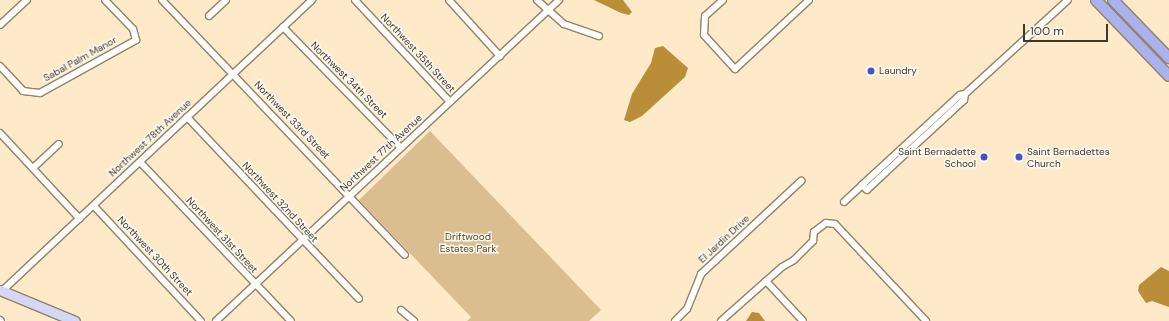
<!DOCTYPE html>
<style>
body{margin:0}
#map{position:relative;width:1169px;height:321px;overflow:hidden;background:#feeac9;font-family:"DM Sans",sans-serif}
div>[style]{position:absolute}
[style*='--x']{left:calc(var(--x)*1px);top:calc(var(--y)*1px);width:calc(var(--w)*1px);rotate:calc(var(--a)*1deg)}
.green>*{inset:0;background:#dabe8f}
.water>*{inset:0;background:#ba8d38}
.roads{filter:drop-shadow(1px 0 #948264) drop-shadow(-1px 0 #948264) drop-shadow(0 1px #948264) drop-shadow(0 -1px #948264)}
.street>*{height:6px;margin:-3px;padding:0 3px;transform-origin:3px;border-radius:3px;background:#fff}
.secondary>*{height:9px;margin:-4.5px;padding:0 4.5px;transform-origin:4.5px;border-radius:4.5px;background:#d4d8f6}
.primary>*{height:10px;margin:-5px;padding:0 5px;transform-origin:5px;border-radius:5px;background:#a9b2ee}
.dots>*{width:11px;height:11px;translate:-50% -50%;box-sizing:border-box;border:2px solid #fefaf3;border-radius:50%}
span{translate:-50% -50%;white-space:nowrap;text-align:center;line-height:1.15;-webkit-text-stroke:3px #fefaf3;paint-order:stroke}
.street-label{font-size:10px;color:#3f372a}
.poi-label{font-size:10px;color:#3f372a}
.left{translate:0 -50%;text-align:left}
.right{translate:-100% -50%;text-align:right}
.park-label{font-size:10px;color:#5a4623}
.scale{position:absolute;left:1023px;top:24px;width:85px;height:18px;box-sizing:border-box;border:2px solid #3f372a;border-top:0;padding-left:5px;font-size:12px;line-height:14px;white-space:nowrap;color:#3f372a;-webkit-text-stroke:3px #fefaf3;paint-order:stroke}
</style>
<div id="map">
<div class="green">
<i style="clip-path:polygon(430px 131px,601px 310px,589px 321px,467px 321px,471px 317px,359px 200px)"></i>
</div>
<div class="water">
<i style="clip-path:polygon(594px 0,623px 0,632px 12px,629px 15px,621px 13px)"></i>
<i style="clip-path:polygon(663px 46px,688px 68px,685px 77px,642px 116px,630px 122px,624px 120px,632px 94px,651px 63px,655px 48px)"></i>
<i style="clip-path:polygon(1161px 267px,1169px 271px,1169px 307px,1152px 301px,1146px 303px,1138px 291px,1139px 285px)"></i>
<i style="clip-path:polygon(752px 312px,759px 313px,765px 321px,746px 321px)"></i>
</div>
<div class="roads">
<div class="street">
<i style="--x:162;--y:0;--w:352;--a:46.4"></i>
<i style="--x:355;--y:0;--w:139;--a:47"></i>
<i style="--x:449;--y:0;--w:76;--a:47.7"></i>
<i style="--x:537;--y:0;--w:36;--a:42"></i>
<i style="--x:564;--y:24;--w:37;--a:19"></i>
<i style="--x:723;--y:0;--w:24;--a:138"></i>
<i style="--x:705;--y:16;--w:19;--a:93"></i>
<i style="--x:704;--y:35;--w:46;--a:47.6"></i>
<i style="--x:735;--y:69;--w:101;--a:-43"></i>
<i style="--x:209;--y:16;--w:23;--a:-43"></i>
<i style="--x:0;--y:25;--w:37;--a:-43"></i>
<i style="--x:283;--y:27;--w:168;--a:45.7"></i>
<i style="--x:0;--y:66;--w:34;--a:47"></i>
<i style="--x:23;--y:91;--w:17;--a:7"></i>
<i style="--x:40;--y:93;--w:110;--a:-28.9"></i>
<i style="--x:136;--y:40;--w:11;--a:-105"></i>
<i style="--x:133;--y:29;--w:40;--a:-134"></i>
<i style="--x:965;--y:94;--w:6;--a:99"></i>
<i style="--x:964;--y:100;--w:106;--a:137.3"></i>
<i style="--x:886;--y:172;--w:26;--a:137"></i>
<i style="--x:867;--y:190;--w:7;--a:-135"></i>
<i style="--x:862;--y:185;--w:133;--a:-42.6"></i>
<i style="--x:960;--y:95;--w:5;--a:-11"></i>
<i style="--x:965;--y:94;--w:139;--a:-42.4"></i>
<i style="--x:187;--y:117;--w:250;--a:46.6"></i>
<i style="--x:0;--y:133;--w:117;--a:47.1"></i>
<i style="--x:140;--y:162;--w:219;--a:46.5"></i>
<i style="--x:33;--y:168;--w:35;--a:-43"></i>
<i style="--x:844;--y:202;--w:25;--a:-43"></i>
<i style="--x:94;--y:206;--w:157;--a:47.1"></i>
<i style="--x:766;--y:281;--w:54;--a:47.2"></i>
<i style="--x:1;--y:292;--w:427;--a:-43.2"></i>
<i style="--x:401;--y:310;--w:17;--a:40"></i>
<i style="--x:0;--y:320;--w:1;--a:45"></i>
<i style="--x:216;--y:321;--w:470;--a:-43.1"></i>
<i style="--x:675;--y:321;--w:17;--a:-45"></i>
<i style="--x:687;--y:309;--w:38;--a:-68"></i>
<i style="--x:701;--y:274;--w:137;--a:-42.9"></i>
<i style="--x:721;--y:321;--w:81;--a:-41.5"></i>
<i style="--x:782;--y:267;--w:14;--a:-30"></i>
<i style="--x:794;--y:260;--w:27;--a:-45"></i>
<i style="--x:813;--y:241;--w:9;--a:-84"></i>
<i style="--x:814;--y:232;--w:15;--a:-37"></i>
<i style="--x:826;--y:223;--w:9;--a:6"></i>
<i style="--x:835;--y:224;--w:133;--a:46.8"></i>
</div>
<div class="secondary">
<i style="--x:0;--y:290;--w:81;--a:22.5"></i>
</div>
<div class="primary">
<i style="--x:1096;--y:0;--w:105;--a:46.2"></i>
<i style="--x:1113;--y:0;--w:81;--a:46"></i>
</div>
</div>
<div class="dots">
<i style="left:871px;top:71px;background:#4951c6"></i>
<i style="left:984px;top:157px;background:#4951c6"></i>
<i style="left:1019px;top:157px;background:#4951c6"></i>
</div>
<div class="street-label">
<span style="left:418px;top:53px;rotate:47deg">Northwest 35th Street</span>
<span style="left:80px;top:59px;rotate:-29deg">Sabal Palm Manor</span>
<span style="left:349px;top:80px;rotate:45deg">Northwest 34th Street</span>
<span style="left:292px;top:120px;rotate:46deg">Northwest 33rd Street</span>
<span style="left:150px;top:138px;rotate:-43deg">Northwest 78th Avenue</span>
<span style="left:381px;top:153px;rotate:-43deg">Northwest 77th Avenue</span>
<span style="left:280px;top:202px;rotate:47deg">Northwest 32nd Street</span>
<span style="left:222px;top:235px;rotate:47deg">Northwest 31st Street</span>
<span style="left:724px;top:239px;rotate:-43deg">El Jardin Drive</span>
<span style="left:155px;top:256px;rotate:47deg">Northwest 30th Street</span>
</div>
<div class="poi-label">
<span class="left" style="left:879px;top:71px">Laundry</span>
<span class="right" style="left:976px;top:157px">Saint Bernadette<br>School</span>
<span class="left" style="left:1027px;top:157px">Saint Bernadettes<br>Church</span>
</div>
<div class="park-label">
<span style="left:468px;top:242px">Driftwood<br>Estates Park</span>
</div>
<div class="scale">100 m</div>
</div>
